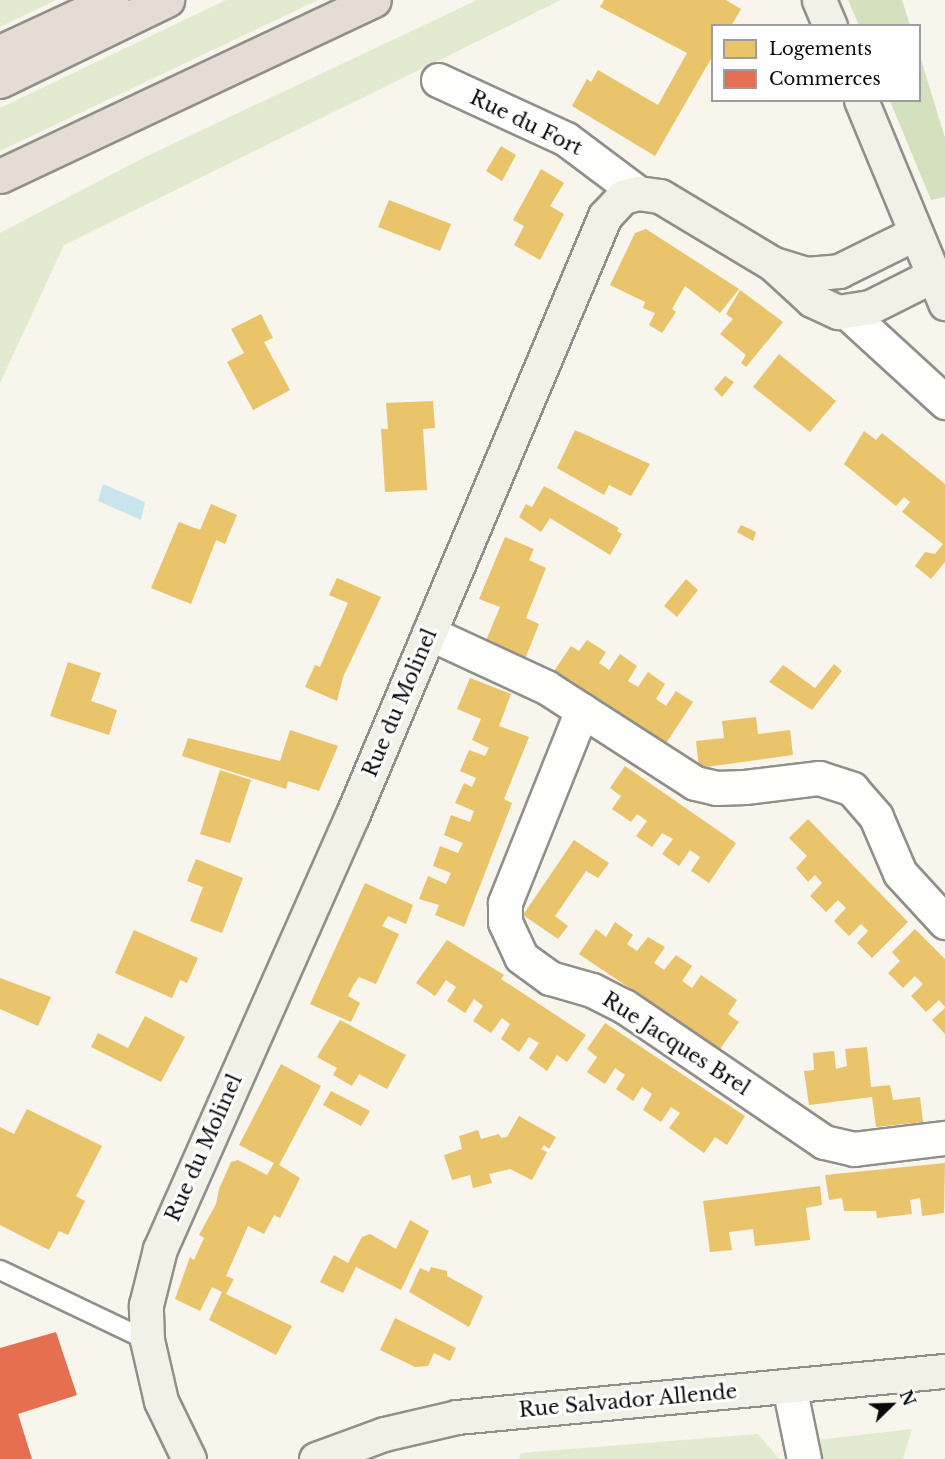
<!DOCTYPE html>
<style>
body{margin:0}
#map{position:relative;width:945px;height:1459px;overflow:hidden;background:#f8f5ed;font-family:"Libre Baskerville",serif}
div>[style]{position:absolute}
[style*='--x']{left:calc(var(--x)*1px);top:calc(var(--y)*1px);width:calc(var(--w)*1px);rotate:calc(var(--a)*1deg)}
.green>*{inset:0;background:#e2ebcf}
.forest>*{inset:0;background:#d3e1bf}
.water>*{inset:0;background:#c8e4ed}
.homes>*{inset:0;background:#e9c46a}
.shops>*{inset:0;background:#e76f51}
.roads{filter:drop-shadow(2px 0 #918f8c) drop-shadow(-2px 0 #918f8c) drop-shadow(0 2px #918f8c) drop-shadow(0 -2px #918f8c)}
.lane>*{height:18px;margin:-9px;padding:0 9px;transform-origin:9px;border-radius:9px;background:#fefefc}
.street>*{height:33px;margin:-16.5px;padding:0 16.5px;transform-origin:16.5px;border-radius:16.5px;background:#fefefc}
.secondary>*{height:33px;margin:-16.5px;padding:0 16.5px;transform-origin:16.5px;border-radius:16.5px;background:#f2f1e8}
.highway>*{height:33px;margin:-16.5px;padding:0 16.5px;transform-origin:16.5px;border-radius:16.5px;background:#e5dcd5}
span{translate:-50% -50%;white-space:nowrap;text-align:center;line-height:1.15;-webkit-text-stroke:6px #fff;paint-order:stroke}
.street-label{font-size:20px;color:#090909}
.legend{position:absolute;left:711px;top:24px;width:210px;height:78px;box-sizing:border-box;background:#fff;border:2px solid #9d9d9d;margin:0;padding:8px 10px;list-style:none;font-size:18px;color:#090909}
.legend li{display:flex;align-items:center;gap:12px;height:30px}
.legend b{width:30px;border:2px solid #9d9d9d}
.north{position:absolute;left:861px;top:1375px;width:60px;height:60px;-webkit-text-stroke:4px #fff;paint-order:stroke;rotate:67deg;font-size:16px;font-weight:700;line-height:24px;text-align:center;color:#090909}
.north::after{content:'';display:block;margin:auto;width:21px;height:27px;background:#090909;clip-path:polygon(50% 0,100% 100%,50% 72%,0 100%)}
</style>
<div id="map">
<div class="green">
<i style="clip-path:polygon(0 0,56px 0,0 27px)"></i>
<i style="clip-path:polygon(226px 0,318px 0,0 151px,0 108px)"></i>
<i style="clip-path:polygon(477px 0,561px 0,64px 245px,0 383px,0 233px,143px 158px)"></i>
<i style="clip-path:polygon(912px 1429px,903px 1459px,820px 1459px,817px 1440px)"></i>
<i style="clip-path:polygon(758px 1434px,779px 1459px,519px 1459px,521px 1453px)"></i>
</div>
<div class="forest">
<i style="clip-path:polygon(848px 0,902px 0,910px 25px,859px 25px)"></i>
<i style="clip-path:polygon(920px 56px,945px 138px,945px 197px,931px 200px,890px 101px,920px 100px)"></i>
</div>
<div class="water">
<i style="clip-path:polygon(103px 484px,145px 502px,141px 520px,98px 501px)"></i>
</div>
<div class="homes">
<i style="clip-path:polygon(604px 0,726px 0,741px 9px,731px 26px,712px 26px,712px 57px,655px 156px,572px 106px,587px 79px,591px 82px,598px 70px,658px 105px,687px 53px,600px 7px)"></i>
<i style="clip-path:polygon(501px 146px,516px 155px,502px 181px,486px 171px)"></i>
<i style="clip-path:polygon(541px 169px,564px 183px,550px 206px,564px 214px,540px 260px,514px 245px,524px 226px,513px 220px)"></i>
<i style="clip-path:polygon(389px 200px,451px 224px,440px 251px,378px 227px)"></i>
<i style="clip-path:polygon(646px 229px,739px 289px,720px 313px,685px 286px,672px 309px,676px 312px,662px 333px,649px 325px,655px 313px,643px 308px,645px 302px,610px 285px,635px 233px)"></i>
<i style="clip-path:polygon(740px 290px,783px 322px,746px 367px,741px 363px,746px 355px,720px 334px,733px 319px,726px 314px)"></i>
<i style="clip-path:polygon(261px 314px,273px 338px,264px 342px,290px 390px,253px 410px,227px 362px,244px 353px,231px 329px)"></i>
<i style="clip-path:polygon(779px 354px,836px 401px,810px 432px,753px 387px)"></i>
<i style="clip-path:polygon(725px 376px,734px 382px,722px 397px,714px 389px)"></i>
<i style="clip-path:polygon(433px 401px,435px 428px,423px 429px,427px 490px,385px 492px,381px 429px,388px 429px,386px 403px)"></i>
<i style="clip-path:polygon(575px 430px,650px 464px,631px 496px,609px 485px,604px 495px,557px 468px)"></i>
<i style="clip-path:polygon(864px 431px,876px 440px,882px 433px,945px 484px,945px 562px,931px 579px,915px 566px,925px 552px,935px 554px,943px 544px,902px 512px,910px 502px,904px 497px,896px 506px,844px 464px)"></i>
<i style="clip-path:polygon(544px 486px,619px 528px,617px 531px,622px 534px,610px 555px,550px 518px,541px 532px,519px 517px,526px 504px,532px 507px)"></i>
<i style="clip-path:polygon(211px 504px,237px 515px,225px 544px,216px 540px,191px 604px,151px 588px,179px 522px,200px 530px)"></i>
<i style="clip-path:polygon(741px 525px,756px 532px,753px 541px,737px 532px)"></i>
<i style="clip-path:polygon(505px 537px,534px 549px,529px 560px,546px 568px,526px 618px,539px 624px,525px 659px,485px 643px,500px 607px,479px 599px)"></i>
<i style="clip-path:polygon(337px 578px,381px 597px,343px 677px,337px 701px,305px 687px,315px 665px,320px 667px,348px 603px,329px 595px)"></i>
<i style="clip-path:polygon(686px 579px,698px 590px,677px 617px,664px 606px)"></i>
<i style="clip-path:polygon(587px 640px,606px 652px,599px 663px,609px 670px,620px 654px,637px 666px,628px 681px,638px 687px,648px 672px,665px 684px,656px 699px,666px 706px,676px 691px,693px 702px,665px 745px,554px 671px,571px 646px,579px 651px)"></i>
<i style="clip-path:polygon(68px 662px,101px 673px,91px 701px,117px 710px,109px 735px,50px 716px)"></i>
<i style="clip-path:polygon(834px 664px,842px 671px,812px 710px,769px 682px,783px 665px,815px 688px)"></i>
<i style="clip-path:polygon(470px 678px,511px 694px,499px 726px,529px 737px,504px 799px,512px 803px,464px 927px,435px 915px,439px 905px,419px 899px,428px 876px,446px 884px,451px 873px,433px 866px,440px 846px,458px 853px,463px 843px,444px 835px,451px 815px,470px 822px,474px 811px,455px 803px,464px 783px,472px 787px,476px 778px,460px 771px,469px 750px,485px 756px,489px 748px,472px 740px,481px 719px,457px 709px)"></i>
<i style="clip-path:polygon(756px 717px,758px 734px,790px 730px,793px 755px,699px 768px,696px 741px,724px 738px,722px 721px)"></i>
<i style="clip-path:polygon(290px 730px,338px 746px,319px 791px,288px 781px,286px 789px,182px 756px,188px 738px,280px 761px)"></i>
<i style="clip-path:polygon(625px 766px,736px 843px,709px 883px,691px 871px,700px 857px,690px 850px,679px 866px,662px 854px,673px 839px,662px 833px,652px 847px,636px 836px,647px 821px,637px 814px,631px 822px,612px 809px,621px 796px,610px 788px)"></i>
<i style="clip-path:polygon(220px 770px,251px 780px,230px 843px,200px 834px)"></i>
<i style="clip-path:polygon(808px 819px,908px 922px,872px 958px,857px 943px,868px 931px,861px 924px,849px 936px,834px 921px,846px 908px,838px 900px,826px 912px,810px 896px,822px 883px,815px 875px,808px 882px,796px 868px,807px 856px,789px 838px)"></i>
<i style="clip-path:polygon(574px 840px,609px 863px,598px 878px,586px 871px,555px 916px,568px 926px,558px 939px,523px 915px)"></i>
<i style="clip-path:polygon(196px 859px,243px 878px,222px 933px,190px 921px,203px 887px,187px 881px)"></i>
<i style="clip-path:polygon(365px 883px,413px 905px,406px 924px,388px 916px,382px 926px,399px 934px,376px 984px,359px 977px,353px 986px,348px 996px,360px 1003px,351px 1022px,310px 1004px)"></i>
<i style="clip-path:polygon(615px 922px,633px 935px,627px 944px,637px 951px,648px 937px,665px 947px,654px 963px,664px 970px,676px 955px,692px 966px,682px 981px,692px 988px,701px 975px,737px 1000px,728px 1014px,739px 1022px,720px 1049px,579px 954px,596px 929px,606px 937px)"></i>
<i style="clip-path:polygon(915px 929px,945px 959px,945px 1007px,939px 1000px,926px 1012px,911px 996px,923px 984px,915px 976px,903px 988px,888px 973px,900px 961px,892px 952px)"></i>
<i style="clip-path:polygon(134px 930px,198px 958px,187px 983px,180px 980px,172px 998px,115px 973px)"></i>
<i style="clip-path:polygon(447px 940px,504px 975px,501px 979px,586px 1035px,567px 1062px,557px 1055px,547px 1071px,529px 1058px,539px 1043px,529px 1037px,519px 1052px,501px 1039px,510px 1024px,502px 1018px,491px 1033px,473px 1021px,483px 1006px,474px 999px,465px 1013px,447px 1001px,456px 987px,446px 980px,435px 996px,416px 983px)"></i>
<i style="clip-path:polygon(0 978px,51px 997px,38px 1026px,0 1009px)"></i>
<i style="clip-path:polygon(945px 1008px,945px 1034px,932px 1020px)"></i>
<i style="clip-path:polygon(145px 1016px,185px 1037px,161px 1082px,91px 1047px,98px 1033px,128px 1048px)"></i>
<i style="clip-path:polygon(340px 1020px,406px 1055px,387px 1089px,359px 1074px,352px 1086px,333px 1075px,337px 1068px,317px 1057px)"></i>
<i style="clip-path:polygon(605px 1023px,745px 1116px,727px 1145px,715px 1137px,704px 1153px,669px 1128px,680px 1113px,671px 1107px,661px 1122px,643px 1110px,652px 1094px,642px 1087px,633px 1101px,616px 1089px,625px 1075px,615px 1068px,605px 1084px,587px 1072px,597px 1057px,587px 1049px)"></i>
<i style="clip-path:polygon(867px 1047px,871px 1087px,890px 1085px,893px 1100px,920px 1097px,923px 1122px,876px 1127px,872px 1097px,809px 1105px,804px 1071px,814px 1070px,813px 1053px,834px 1051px,836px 1069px,847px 1066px,845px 1049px)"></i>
<i style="clip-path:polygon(281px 1064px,321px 1086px,279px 1165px,300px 1178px,280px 1218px,274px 1215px,264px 1234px,248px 1226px,226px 1276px,234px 1279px,226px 1294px,292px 1326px,276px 1355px,209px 1320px,222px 1292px,212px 1287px,200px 1311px,175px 1299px,190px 1257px,194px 1260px,204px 1238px,199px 1235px,216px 1204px,219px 1189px,231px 1162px,238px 1160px,267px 1175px,274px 1163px,239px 1145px)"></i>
<i style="clip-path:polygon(331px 1091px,370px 1111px,361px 1126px,323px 1105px)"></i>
<i style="clip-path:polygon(27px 1109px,102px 1146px,76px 1196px,85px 1201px,68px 1235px,59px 1231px,49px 1250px,0 1225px,0 1127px,14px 1134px)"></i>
<i style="clip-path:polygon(519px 1116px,556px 1137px,549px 1149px,544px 1145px,541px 1149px,547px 1152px,532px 1180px,510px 1169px,489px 1174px,492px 1183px,473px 1188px,470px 1175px,452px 1180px,444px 1155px,462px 1149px,459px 1136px,478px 1130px,481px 1139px,499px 1134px,501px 1138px,507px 1137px)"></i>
<i style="clip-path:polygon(945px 1163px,944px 1213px,922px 1216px,920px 1198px,910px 1200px,912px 1214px,877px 1218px,876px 1211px,844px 1211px,842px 1198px,829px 1200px,825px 1175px)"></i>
<i style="clip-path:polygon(820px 1186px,822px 1205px,806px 1208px,810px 1240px,755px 1246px,753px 1229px,729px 1232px,732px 1250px,710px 1252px,703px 1201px)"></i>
<i style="clip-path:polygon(410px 1220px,429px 1231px,401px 1290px,356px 1267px,343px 1293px,320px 1282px,334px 1255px,348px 1263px,362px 1237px,370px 1234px,396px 1249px)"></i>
<i style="clip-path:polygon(431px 1267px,447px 1271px,447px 1276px,483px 1296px,469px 1327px,409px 1292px,420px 1268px,429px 1272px)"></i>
<i style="clip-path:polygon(395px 1318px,456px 1348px,450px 1361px,434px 1353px,428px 1366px,415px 1367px,380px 1350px)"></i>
</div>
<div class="shops">
<i style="clip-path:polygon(56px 1332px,77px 1395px,18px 1414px,32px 1459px,0 1459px,0 1348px)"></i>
</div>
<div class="roads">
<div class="lane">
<i style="--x:0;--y:1270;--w:163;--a:25.5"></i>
</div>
<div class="street">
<i style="--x:438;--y:80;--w:141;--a:24.7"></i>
<i style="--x:566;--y:139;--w:90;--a:36.9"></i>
<i style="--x:848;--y:313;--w:132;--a:42.5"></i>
<i style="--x:429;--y:633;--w:129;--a:24.8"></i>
<i style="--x:546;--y:687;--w:177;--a:32.8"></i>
<i style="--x:695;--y:783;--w:22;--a:13"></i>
<i style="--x:716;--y:788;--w:29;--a:-2"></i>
<i style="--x:745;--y:787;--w:75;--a:-6.9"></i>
<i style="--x:819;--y:778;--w:35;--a:18"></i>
<i style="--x:852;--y:789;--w:37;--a:49"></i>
<i style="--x:876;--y:817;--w:61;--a:66.8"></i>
<i style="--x:900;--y:873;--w:67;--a:47.4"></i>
<i style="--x:582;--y:710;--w:208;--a:111.8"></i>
<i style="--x:505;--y:903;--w:19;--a:90"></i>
<i style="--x:505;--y:922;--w:38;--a:65"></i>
<i style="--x:521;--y:957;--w:36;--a:36"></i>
<i style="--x:550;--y:978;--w:44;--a:15.9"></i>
<i style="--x:592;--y:990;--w:36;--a:27"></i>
<i style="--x:624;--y:1006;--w:242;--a:34.2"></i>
<i style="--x:824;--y:1142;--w:31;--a:13"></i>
<i style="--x:854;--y:1149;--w:92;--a:-6.9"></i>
<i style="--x:789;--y:1386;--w:75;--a:78.4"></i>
</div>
<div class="secondary">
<i style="--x:819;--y:0;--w:28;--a:67"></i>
<i style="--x:861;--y:100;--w:220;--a:67.5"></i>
<i style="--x:774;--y:264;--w:34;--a:17"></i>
<i style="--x:806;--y:274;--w:33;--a:-5"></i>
<i style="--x:839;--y:271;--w:84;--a:-26.3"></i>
<i style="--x:189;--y:1459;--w:64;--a:-115.8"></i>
<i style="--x:161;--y:1401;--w:63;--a:-102.9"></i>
<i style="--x:147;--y:1340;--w:35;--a:-92"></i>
<i style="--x:146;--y:1305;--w:58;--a:-76"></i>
<i style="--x:160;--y:1249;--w:474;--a:-66.1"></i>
<i style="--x:352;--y:816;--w:651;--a:-67.14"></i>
<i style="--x:605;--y:216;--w:26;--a:-47"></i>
<i style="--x:623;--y:197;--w:16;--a:-15"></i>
<i style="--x:638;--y:193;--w:22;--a:8"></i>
<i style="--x:660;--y:196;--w:132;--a:31"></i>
<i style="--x:773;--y:264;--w:53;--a:42.7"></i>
<i style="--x:812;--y:300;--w:29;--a:25"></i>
<i style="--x:838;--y:312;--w:32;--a:-9"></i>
<i style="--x:870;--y:307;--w:69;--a:-26.6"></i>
<i style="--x:316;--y:1459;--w:72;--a:-20.2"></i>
<i style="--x:384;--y:1434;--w:75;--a:-13.1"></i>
<i style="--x:457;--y:1417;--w:490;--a:-5.4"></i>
</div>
<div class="highway">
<i style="--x:0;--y:52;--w:123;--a:-24.9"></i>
<i style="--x:0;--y:81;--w:186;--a:-25.9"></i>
<i style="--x:0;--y:176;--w:413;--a:-25.2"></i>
</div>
</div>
<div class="street-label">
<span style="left:526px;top:123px;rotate:26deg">Rue du Fort</span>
<span style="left:400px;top:703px;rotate:-67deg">Rue du Molinel</span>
<span style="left:676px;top:1044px;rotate:33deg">Rue Jacques Brel</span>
<span style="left:204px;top:1148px;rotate:-66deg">Rue du Molinel</span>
<span style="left:628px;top:1401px;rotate:-5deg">Rue Salvador Allende</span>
</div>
<ul class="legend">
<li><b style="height:16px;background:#e9c46a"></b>Logements</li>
<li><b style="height:16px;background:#e76f51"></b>Commerces</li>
</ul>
<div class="north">N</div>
</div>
